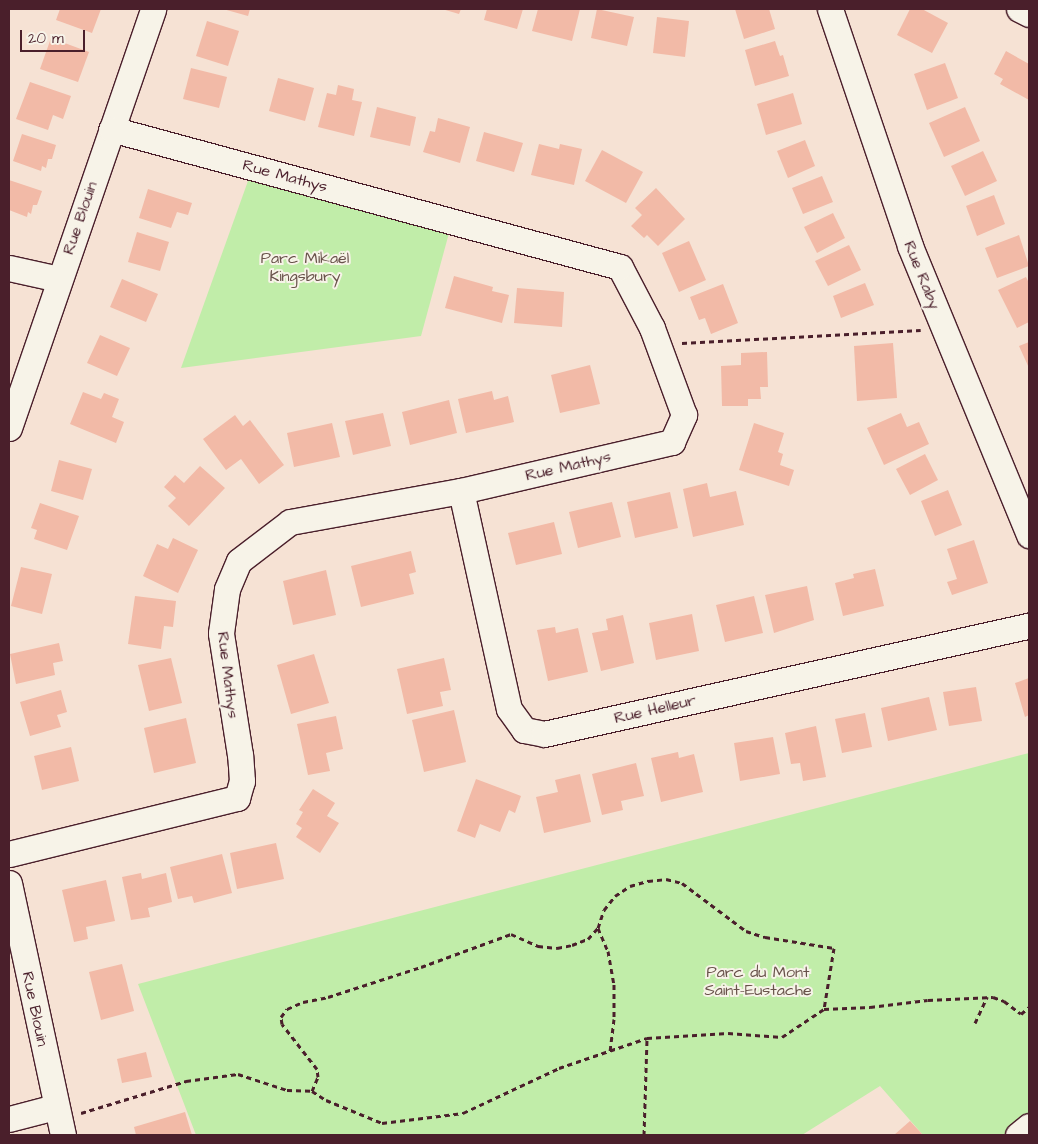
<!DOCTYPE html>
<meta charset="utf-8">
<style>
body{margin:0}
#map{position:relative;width:1038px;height:1144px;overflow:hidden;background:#f6e2d4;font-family:"Architects Daughter",sans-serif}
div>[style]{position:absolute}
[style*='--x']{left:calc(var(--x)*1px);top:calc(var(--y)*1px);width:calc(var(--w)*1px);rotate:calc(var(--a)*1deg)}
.green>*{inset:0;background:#c1eda9}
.building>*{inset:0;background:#f2baa7}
.path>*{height:3px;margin-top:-1.5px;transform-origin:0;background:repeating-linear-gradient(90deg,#4a1f2b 0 5px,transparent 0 9px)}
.roads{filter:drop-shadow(1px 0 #4a1f2b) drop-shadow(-1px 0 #4a1f2b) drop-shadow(0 1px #4a1f2b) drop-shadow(0 -1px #4a1f2b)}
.street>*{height:25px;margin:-12.5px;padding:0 12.5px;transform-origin:12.5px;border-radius:12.5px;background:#f7f3e8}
span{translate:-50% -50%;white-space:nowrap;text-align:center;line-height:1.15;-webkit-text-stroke:4px #f7f3e8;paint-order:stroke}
.street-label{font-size:16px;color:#4a1f2b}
.park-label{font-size:16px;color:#68524a}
.frame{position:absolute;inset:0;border:10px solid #4a1f2b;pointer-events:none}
.scale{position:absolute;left:20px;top:30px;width:65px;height:22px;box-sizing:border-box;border:2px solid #4a1f2b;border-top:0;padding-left:6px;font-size:15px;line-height:18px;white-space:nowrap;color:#4a1f2b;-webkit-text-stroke:4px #f7f3e8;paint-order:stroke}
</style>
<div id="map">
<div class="green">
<i style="clip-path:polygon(253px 167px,452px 222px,421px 336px,181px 368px)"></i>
<i style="clip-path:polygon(1029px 753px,1029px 1126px,1018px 1135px,923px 1135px,880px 1086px,802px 1135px,196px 1135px,138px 984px)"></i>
</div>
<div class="building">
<i style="clip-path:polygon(60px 9px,101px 9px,92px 33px,56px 20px)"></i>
<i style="clip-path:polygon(223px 9px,250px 9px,248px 16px)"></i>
<i style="clip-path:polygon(442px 9px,461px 9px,459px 14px)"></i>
<i style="clip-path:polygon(487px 9px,523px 9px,517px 29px,484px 20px)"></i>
<i style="clip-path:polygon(538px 9px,580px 9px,572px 41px,532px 31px)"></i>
<i style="clip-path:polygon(597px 9px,634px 17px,627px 46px,591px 38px)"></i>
<i style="clip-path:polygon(735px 9px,769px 9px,775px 29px,744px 39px)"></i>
<i style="clip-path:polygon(910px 9px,922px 9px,948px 23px,932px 53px,897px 35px)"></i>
<i style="clip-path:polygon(657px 17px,689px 21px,685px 57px,653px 53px)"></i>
<i style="clip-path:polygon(207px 21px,239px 31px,228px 66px,196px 56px)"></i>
<i style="clip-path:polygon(51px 38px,89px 52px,78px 82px,40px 69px)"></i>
<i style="clip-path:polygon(775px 41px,780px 56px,783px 55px,789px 76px,755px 86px,745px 50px)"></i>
<i style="clip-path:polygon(1006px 51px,1029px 64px,1029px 100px,1000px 84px,1003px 79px,994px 74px)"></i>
<i style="clip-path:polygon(945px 63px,958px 98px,927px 110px,914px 74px)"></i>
<i style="clip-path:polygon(191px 68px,227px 77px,219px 108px,183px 99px)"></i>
<i style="clip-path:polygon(278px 78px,314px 88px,305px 121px,269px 111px)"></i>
<i style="clip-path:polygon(30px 82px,71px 96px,63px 119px,53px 115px,48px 130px,16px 119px)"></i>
<i style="clip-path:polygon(338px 85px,354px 89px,352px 100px,362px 102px,354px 136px,318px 127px,327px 93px,336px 95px)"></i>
<i style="clip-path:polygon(793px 93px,802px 124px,766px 135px,757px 104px)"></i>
<i style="clip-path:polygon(377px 107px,416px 117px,410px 146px,370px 137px)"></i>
<i style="clip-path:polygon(965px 107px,980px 141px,944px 157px,929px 123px)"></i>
<i style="clip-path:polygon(438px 118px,470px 127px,460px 163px,423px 152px,430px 131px,435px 132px)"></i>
<i style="clip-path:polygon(484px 132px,523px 143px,514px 172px,476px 161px)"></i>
<i style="clip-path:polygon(22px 134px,56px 145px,52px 159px,48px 159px,46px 168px,42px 166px,41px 171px,13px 161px)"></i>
<i style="clip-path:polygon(805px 140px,815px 166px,788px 178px,777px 151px)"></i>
<i style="clip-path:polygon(539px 144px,559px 149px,560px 144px,582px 149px,574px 185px,531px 175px)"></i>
<i style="clip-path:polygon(602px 150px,643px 172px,626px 203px,585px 181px)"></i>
<i style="clip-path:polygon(983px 151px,997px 181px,965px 196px,951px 166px)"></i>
<i style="clip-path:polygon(822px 176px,833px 202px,803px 214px,792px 188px)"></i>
<i style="clip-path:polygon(9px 180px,42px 191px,37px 205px,33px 205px,31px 214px,28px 212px,27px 217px,9px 210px)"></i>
<i style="clip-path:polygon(656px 188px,685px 219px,658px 246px,647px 235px,644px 238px,631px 226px,642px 215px,635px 208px)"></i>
<i style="clip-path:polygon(148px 189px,192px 203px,188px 215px,177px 212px,171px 228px,139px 218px)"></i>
<i style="clip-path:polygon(994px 195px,1005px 224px,977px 236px,966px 206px)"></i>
<i style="clip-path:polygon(833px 213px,845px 238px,817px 253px,804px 227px)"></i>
<i style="clip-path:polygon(137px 232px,169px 242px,160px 271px,128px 262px)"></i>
<i style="clip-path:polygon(1019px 235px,1029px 266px,997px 278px,985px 248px)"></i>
<i style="clip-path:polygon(689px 241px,706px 280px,679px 292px,662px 253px)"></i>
<i style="clip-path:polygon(849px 245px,861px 270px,828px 286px,815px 261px)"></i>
<i style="clip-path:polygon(454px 276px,493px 287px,492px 291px,509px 295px,502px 323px,445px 308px)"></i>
<i style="clip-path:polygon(1026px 277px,1029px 283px,1029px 322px,1017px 328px,998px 290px)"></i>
<i style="clip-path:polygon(122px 279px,158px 294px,146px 322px,110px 307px)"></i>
<i style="clip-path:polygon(865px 283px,874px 305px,841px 318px,833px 296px)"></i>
<i style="clip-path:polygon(723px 284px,738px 323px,711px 334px,705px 318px,699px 320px,690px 297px)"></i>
<i style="clip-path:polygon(517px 288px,564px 292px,562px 327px,514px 323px)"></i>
<i style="clip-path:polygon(100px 335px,130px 348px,117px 376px,87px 363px)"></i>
<i style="clip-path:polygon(1029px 342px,1029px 368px,1019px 346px)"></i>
<i style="clip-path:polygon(893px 343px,897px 398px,857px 401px,854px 346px)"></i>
<i style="clip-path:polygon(767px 352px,768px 387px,760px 387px,761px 399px,748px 399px,748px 406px,722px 406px,721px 366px,741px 365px,741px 353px)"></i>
<i style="clip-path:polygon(590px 365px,600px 404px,560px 413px,551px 375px)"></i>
<i style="clip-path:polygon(492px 391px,494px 400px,508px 396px,514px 422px,466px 433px,458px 399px)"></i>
<i style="clip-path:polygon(83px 392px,101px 399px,104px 393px,119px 399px,112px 417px,124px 422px,116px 443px,70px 424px)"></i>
<i style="clip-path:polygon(449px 400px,457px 433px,410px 445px,402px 412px)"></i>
<i style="clip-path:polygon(383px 413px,391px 446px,353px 455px,345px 421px)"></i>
<i style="clip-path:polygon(901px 413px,907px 427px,919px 422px,929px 444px,884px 465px,867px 428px)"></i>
<i style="clip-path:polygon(235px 415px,243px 426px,250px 420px,284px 465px,259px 484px,241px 459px,226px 470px,203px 439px)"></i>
<i style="clip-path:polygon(332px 423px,340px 457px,294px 467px,287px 433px)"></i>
<i style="clip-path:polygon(754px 423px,784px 433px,778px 452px,783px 454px,780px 465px,794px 470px,789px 486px,739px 470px)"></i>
<i style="clip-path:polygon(925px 454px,938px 480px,910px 495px,896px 469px)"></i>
<i style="clip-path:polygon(59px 460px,92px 469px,83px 500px,51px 491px)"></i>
<i style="clip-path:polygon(200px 466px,225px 488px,189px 526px,168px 506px,176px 498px,164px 487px,175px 475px,184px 483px)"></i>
<i style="clip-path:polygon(707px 483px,710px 497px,736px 491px,744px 525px,693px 537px,683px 489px)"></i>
<i style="clip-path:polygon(948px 490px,962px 525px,935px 536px,921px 501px)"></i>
<i style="clip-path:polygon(670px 492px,678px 528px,635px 538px,627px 502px)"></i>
<i style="clip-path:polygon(612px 502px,621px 537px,578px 548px,569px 512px)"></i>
<i style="clip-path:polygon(40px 503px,79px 516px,67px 550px,34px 539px,37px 530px,31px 528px)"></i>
<i style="clip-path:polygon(554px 522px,562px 554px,516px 565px,508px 533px)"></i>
<i style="clip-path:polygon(173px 538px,198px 550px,178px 593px,143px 576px,157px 544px,168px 549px)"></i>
<i style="clip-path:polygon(974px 540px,988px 583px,952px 595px,947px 582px,957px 579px,947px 549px)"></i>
<i style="clip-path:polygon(411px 551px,416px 572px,409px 574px,414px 594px,361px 607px,351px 566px)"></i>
<i style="clip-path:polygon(21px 567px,52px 574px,42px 614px,11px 606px)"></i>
<i style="clip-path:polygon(875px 569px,884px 606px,843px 616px,835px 583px,854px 578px,853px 574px)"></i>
<i style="clip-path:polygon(326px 570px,336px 615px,293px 625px,283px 581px)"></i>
<i style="clip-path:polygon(807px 586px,814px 620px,774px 633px,765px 595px)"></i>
<i style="clip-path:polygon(135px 596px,176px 601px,173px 627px,164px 626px,161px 649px,128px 644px)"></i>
<i style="clip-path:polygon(754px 596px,763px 633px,725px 642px,716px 605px)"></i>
<i style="clip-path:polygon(692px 614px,699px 651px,656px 660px,649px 623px)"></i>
<i style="clip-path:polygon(623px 615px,634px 663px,601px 671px,592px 633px,608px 630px,606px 619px)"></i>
<i style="clip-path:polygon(555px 627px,556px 633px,578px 628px,588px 672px,548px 681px,537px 630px)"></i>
<i style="clip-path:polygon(59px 643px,63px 661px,53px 663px,55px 675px,16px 684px,10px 654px)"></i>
<i style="clip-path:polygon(314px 654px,329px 703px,291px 714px,277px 665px)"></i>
<i style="clip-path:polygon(171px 658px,182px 703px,149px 711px,138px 665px)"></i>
<i style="clip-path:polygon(444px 658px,451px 690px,440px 692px,443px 706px,407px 714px,397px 669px)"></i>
<i style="clip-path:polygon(1029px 678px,1029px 715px,1025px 717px,1015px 683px)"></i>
<i style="clip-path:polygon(976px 687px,982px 721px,949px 726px,943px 692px)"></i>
<i style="clip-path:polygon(61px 690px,67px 712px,57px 715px,61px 727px,30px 736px,20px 702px)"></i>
<i style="clip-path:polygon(929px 697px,937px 730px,888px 741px,881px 708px)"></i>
<i style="clip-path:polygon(454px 710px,466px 762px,424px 772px,412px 720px)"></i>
<i style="clip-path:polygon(865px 713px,872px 747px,842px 753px,835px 719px)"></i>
<i style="clip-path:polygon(336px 716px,343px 749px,326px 753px,330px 771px,308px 775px,297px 724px)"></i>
<i style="clip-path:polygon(186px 718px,196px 763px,154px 773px,144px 728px)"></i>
<i style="clip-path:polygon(816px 726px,826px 777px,803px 781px,800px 763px,791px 764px,785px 733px)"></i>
<i style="clip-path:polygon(773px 737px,780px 774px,740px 781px,734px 743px)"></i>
<i style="clip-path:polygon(71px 747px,79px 781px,42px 790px,34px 756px)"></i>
<i style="clip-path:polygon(678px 752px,679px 758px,694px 754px,703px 792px,661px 802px,651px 758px)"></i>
<i style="clip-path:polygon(636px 763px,644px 796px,621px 801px,623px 810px,602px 815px,592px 774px)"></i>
<i style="clip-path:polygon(580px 774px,591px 822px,544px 833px,536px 797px,558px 792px,555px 780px)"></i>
<i style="clip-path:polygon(476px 779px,521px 796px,515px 813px,509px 810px,500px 832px,480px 824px,475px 838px,457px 831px)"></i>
<i style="clip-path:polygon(313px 789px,335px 803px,327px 816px,339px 823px,320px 853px,296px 837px,302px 828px,296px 824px,303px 812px,299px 810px)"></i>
<i style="clip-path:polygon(276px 843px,284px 879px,237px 889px,230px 853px)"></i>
<i style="clip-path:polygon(222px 854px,232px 893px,194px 903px,192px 896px,178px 899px,170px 867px)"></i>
<i style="clip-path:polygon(141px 873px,142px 879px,166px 873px,172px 902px,148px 908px,150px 917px,131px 920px,122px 877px)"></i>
<i style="clip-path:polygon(106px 880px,115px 921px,86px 927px,88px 939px,74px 942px,62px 890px)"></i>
<i style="clip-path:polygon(122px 964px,134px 1011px,101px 1020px,89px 972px)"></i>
<i style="clip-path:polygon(146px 1052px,152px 1077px,122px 1083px,117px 1059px)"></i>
<i style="clip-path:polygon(185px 1112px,192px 1135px,136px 1135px,134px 1127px)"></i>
<i style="clip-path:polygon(910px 1121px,923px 1135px,894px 1135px)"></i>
</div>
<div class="path">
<i style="--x:682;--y:343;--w:239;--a:-3.1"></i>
<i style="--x:598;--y:928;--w:25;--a:67"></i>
<i style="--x:608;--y:951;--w:34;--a:80"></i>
<i style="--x:614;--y:984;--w:35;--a:90"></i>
<i style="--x:614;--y:1019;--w:32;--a:97"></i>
<i style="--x:975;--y:1023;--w:29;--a:-65"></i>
<i style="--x:312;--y:1091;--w:15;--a:-67"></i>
<i style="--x:318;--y:1077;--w:8;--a:-97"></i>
<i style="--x:317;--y:1069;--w:57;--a:-127.9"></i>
<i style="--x:282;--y:1024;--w:7;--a:-98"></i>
<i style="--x:281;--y:1017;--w:10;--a:-53"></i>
<i style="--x:287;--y:1009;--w:17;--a:-24"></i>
<i style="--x:303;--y:1002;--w:25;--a:-11"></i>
<i style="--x:328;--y:997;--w:98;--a:-17.9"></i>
<i style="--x:421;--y:967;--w:96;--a:-20.1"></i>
<i style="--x:511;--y:934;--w:30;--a:24"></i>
<i style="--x:538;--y:946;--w:19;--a:6"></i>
<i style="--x:557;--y:948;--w:15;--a:-11"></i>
<i style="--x:572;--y:945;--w:17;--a:-21"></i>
<i style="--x:588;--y:939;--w:15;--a:-48"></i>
<i style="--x:598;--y:928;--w:19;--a:-72"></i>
<i style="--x:604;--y:910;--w:18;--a:-52"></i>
<i style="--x:615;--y:896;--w:18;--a:-34"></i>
<i style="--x:630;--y:886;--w:19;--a:-16"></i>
<i style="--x:648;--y:881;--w:18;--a:-6"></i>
<i style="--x:666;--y:879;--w:16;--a:14"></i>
<i style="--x:682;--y:883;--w:80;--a:36.9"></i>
<i style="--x:746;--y:931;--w:20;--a:18"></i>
<i style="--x:765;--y:937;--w:70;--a:9.1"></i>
<i style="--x:834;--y:948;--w:62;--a:99.3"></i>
<i style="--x:81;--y:1113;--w:110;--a:-16.9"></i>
<i style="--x:186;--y:1081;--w:52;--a:-7.7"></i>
<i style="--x:238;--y:1074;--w:52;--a:18.1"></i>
<i style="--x:287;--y:1090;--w:25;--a:2"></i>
<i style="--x:312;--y:1091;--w:17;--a:33"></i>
<i style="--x:326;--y:1100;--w:61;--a:22.3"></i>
<i style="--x:382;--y:1123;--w:82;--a:-7"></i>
<i style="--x:463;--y:1113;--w:106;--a:-25.1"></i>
<i style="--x:559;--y:1068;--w:93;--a:-18.8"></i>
<i style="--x:647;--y:1038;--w:81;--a:-3.5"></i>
<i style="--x:728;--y:1033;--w:54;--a:4.2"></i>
<i style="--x:782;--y:1037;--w:50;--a:-33.7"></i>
<i style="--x:824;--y:1009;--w:46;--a:-2.5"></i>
<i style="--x:870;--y:1007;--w:58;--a:-6.9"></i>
<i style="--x:928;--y:1000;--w:65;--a:-2.6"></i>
<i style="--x:993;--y:997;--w:12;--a:20"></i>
<i style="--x:1004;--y:1001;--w:21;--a:37"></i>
<i style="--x:1021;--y:1014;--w:11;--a:-41"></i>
<i style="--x:644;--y:1135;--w:97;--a:-88.2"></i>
</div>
<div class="roads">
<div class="street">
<i style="--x:830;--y:9;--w:250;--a:71.3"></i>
<i style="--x:910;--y:246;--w:313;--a:67.6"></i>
<i style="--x:1019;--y:9;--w:11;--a:27"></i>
<i style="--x:9;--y:268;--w:51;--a:12.4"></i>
<i style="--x:9;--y:428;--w:443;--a:-71"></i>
<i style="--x:461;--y:491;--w:223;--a:77.6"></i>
<i style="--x:509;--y:709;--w:26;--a:54"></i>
<i style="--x:524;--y:730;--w:20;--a:11"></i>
<i style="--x:544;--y:734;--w:497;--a:-12.6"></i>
<i style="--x:9;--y:854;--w:235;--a:-13.8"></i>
<i style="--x:237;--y:798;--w:18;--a:-74"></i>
<i style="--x:242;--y:781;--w:26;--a:-94"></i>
<i style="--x:240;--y:755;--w:123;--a:-98.9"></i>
<i style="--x:221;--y:633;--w:44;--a:-82.2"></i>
<i style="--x:227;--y:589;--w:30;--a:-67"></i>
<i style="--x:239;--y:561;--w:64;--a:-37.4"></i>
<i style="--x:290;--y:522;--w:174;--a:-10.3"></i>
<i style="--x:461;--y:491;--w:217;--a:-13.1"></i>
<i style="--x:672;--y:442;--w:30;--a:-66"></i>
<i style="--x:684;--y:415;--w:93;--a:-110.2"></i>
<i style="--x:652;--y:328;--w:69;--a:-117.7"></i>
<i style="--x:620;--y:267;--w:527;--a:-164.83"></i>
<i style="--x:9;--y:883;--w:258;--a:77.9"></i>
<i style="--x:9;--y:1119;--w:48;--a:-14.6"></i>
<i style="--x:1018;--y:1135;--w:14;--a:-39"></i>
</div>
</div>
<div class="street-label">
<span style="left:285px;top:176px;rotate:15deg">Rue Mathys</span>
<span style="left:80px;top:218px;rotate:-71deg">Rue Blouin</span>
<span style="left:922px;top:275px;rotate:68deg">Rue Raby</span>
<span style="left:568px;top:466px;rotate:-13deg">Rue Mathys</span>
<span style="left:228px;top:675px;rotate:83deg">Rue Mathys</span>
<span style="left:655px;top:709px;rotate:-13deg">Rue Helleur</span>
<span style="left:35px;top:1009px;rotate:78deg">Rue Blouin</span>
</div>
<div class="park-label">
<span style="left:305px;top:267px">Parc Mikaël<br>Kingsbury</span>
<span style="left:758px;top:981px">Parc du Mont<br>Saint-Eustache</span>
</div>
<div class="frame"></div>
<div class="scale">20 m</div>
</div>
